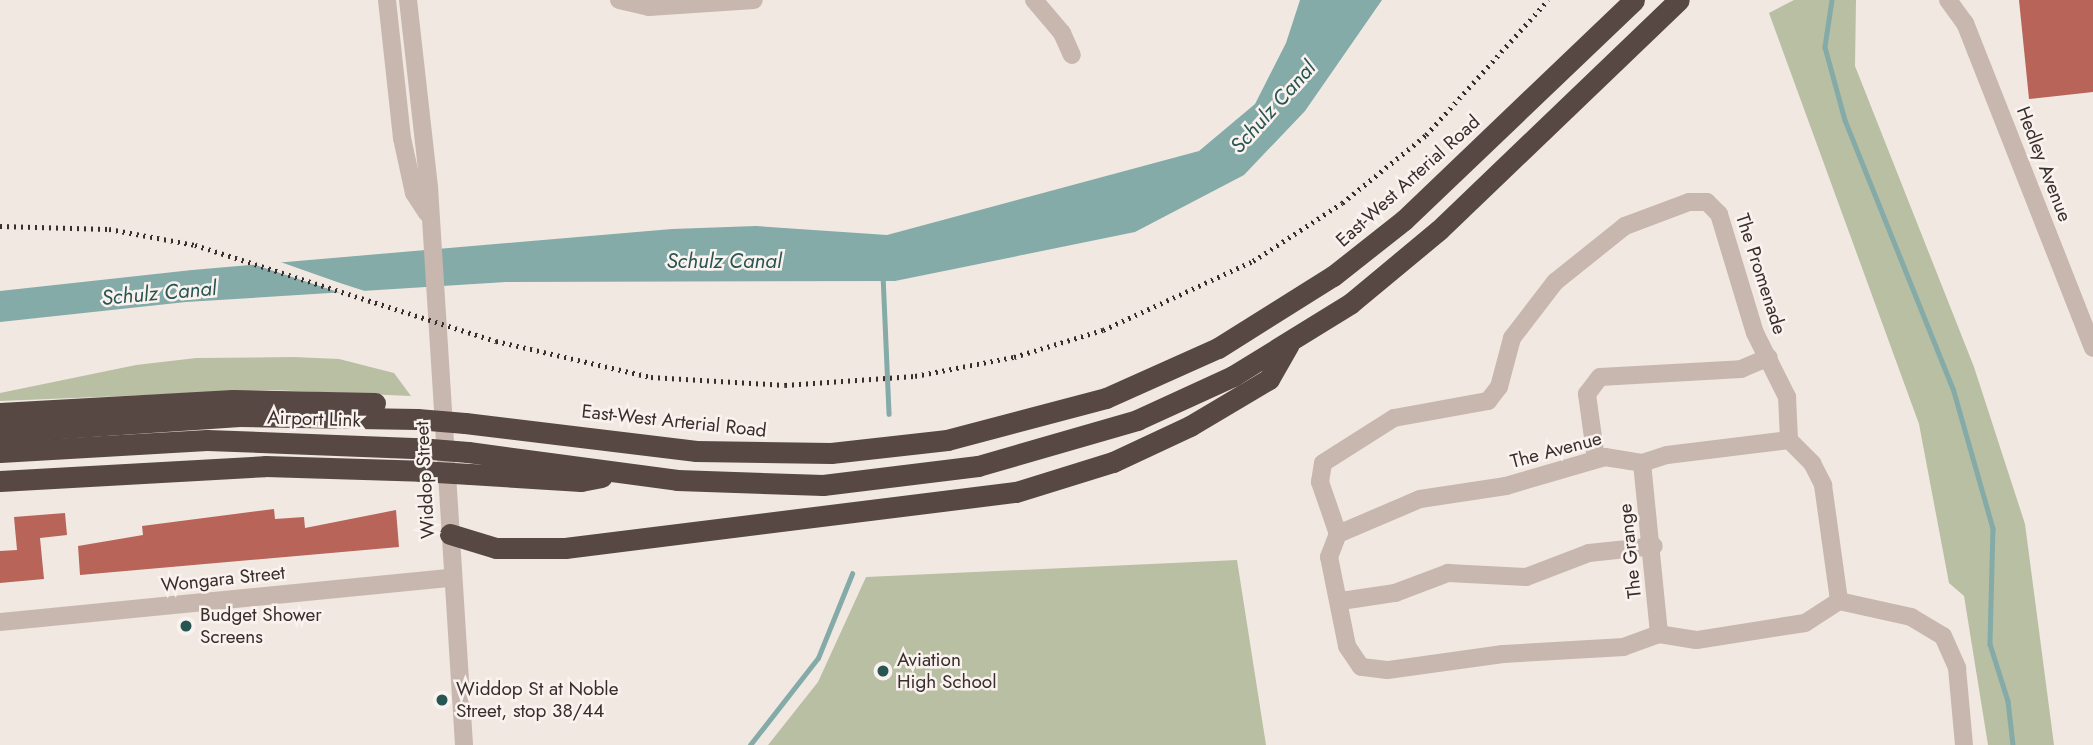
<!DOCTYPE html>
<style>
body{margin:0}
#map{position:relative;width:2093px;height:745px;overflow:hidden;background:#f1e8e2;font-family:Jost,sans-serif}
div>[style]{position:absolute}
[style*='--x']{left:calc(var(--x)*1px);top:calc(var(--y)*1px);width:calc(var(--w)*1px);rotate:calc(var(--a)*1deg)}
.green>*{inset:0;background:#b9bfa3}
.water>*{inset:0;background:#84aba8}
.pier>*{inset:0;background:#f1e8e2}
.stream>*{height:4.5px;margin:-2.25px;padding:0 2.25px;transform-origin:2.25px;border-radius:2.25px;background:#84aba8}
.building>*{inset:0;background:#b86459}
.minor>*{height:18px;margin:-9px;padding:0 9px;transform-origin:9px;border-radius:9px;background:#c8b7af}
.highway>*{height:21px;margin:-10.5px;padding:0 10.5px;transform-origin:10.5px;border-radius:10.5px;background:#574844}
.rail>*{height:4.5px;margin-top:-2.25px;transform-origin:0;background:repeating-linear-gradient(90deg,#382e2c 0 2px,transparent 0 7px)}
.highway-bridge>*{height:21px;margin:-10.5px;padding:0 10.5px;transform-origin:10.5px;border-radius:10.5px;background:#574844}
.dots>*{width:19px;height:19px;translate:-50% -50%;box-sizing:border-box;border:4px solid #f9f2ee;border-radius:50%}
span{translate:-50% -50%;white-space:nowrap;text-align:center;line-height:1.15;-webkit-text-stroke:5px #f9f2ee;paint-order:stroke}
.street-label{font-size:19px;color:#382e2c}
.poi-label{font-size:19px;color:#382e2c}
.left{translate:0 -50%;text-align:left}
.water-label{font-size:21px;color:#265552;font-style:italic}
</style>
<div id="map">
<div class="green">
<i style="clip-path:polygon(1794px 0,1856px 0,1855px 66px,1974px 367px,2025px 524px,2054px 745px,1988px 745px,1964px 596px,1949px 583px,1919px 424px,1769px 13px)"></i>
<i style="clip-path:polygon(294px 357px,339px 359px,394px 373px,411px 396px,271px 390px,0 401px,0 393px,136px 365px,196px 358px)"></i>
<i style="clip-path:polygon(1237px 560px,1266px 745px,768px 745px,818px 682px,866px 577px)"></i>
</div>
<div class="water">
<i style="clip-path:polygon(1300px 0,1382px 0,1305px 111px,1244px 175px,1135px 232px,895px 281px,506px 282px,186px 302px,0 322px,0 291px,192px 270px,672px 229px,756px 226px,887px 235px,1199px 151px,1255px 104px,1286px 43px)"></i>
</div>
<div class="pier">
<i style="clip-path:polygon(272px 259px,340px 283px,374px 294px,347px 295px,246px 262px)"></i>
</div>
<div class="stream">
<i style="--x:1832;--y:0;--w:48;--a:98.5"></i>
<i style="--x:1825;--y:47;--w:76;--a:74.7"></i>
<i style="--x:1845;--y:120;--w:289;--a:68.1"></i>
<i style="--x:1953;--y:388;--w:146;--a:74.1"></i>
<i style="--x:1993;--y:528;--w:116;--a:91.5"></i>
<i style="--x:1990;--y:644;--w:60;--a:72.5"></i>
<i style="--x:2008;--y:701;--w:44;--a:83.5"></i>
<i style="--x:883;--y:275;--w:139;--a:87.5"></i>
<i style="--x:750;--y:745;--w:110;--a:-52"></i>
<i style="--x:818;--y:658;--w:91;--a:-68"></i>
</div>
<div class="building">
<i style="clip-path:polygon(2019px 0,2093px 0,2093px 92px,2029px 99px)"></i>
<i style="clip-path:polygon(274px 509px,275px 519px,304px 517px,305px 528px,396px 510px,399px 547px,80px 575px,78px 546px,143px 535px,142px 526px)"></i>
<i style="clip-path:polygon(65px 513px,67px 535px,40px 538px,44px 579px,0 583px,0 551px,17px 550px,14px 517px)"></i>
</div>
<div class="minor">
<i style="--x:387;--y:0;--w:139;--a:83.8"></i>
<i style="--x:402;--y:138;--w:56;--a:77.7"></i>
<i style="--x:414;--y:193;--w:24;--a:57"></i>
<i style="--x:408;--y:0;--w:188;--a:83.6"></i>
<i style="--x:429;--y:187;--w:559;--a:86.41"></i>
<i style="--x:619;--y:0;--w:31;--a:13"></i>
<i style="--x:649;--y:7;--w:105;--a:-3.8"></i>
<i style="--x:1034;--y:0;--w:43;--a:49.7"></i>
<i style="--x:1062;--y:33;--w:24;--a:66"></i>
<i style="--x:1948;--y:0;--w:29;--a:54"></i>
<i style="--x:1965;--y:23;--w:349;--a:68.5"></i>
<i style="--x:1689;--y:202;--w:18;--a:0"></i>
<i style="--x:1707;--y:202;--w:17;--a:45"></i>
<i style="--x:1719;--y:214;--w:124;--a:73.2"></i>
<i style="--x:1755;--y:333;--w:72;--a:63.4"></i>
<i style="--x:1787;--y:397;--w:43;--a:87.3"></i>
<i style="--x:1789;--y:440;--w:33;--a:45"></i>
<i style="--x:1812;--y:463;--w:25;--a:63"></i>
<i style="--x:1823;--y:485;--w:117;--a:82.1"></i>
<i style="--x:1839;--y:601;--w:40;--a:147.1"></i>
<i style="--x:1805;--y:623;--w:110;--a:171.1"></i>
<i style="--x:1696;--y:640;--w:37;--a:-171"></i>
<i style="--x:1659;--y:634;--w:37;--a:160"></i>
<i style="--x:1624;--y:647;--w:121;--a:176.7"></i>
<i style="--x:1503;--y:654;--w:117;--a:172.1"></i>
<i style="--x:1387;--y:670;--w:26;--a:-173"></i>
<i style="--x:1361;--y:667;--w:25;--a:-124"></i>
<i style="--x:1347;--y:646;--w:91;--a:-101.4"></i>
<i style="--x:1329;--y:557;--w:25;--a:-69"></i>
<i style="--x:1338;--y:534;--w:55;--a:-109.1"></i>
<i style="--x:1320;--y:482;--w:19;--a:-81"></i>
<i style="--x:1323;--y:463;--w:84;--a:-32.4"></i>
<i style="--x:1394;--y:418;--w:96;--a:-10.3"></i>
<i style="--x:1488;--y:401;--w:18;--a:-52"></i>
<i style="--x:1499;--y:387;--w:51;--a:-75.1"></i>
<i style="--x:1512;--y:338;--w:71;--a:-52.5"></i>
<i style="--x:1555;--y:282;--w:90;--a:-38.7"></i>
<i style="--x:1625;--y:226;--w:68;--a:-20.6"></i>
<i style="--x:1596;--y:459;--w:66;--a:-97.9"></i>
<i style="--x:1587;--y:394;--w:21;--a:-53"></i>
<i style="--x:1600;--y:377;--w:141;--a:-3.2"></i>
<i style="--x:1741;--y:369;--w:30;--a:-23"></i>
<i style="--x:1642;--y:463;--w:172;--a:84.3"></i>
<i style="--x:1338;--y:534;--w:89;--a:-23.1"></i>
<i style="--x:1420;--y:499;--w:87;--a:-8.6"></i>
<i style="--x:1506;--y:486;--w:103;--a:-16.3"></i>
<i style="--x:1605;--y:457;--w:37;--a:9"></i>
<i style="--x:1642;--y:463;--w:26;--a:-18"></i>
<i style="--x:1667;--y:455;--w:123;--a:-7"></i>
<i style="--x:1341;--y:601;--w:55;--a:-8.4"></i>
<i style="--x:1395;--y:593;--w:57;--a:-20.7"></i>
<i style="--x:1448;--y:573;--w:78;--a:2.9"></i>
<i style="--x:1526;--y:577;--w:67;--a:-20.9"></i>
<i style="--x:1589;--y:553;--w:65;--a:-6.1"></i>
<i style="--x:1839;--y:601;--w:74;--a:12.5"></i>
<i style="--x:1911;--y:617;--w:37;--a:31"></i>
<i style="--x:1943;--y:636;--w:35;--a:66"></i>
<i style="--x:1957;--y:668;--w:77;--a:84.8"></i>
<i style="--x:0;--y:622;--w:453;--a:-5.6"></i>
</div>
<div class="highway">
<i style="--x:0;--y:413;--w:233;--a:-3.2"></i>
<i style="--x:233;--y:400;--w:142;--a:1.2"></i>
<i style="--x:465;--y:423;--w:233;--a:6.9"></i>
<i style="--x:696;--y:451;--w:135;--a:0.8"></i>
<i style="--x:831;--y:453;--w:117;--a:-6.4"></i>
<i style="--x:947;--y:440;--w:164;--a:-14.8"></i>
<i style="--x:1106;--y:398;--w:123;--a:-24.1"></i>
<i style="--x:1218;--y:348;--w:136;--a:-32.1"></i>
<i style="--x:1333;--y:276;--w:90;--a:-38.3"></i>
<i style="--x:1404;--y:220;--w:318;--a:-43.7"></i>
<i style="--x:0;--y:432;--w:240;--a:-3.8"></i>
<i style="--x:239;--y:416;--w:178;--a:1"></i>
<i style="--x:0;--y:452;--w:207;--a:-3.3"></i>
<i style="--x:207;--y:440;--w:212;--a:2.2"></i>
<i style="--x:468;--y:452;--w:211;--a:7.6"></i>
<i style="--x:677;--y:480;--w:146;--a:2"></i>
<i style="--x:823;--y:485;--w:156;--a:-7"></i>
<i style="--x:978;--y:466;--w:166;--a:-16.1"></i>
<i style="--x:1137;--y:420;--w:106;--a:-24.6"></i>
<i style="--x:1233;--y:376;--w:139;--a:-31.7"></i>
<i style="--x:1351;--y:303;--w:114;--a:-39.7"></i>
<i style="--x:1439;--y:230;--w:332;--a:-43.8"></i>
<i style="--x:470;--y:474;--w:111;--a:3.6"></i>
<i style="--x:581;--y:481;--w:21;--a:-11"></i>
<i style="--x:0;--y:481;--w:265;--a:-3.2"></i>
<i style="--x:265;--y:466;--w:155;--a:1.8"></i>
<i style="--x:450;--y:534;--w:48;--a:16.9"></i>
<i style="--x:496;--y:548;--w:69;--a:0"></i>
<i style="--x:565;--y:548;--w:454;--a:-7.1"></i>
<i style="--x:1016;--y:492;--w:102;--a:-17.2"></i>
<i style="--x:1113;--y:462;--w:85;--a:-25.1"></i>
<i style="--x:1190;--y:426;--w:92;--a:-30.7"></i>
<i style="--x:1269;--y:379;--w:40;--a:-60.3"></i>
</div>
<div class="rail">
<i style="--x:0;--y:226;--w:109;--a:1.6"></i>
<i style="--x:109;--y:229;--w:87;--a:10.5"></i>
<i style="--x:195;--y:245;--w:316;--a:17.7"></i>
<i style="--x:496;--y:341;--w:159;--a:13.1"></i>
<i style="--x:651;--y:377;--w:134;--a:3.4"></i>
<i style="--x:785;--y:385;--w:130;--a:-4"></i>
<i style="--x:915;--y:376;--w:101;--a:-10.9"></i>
<i style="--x:1014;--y:357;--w:93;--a:-16.9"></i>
<i style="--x:1103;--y:330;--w:165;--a:-24.7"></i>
<i style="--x:1253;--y:261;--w:106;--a:-33.1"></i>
<i style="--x:1342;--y:203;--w:108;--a:-39"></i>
<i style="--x:1426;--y:135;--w:182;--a:-47.9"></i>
</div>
<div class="highway-bridge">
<i style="--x:417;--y:419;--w:48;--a:4.8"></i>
<i style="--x:419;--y:448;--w:49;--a:4.7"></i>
<i style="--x:420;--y:471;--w:50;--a:3.4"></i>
</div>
<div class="dots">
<i style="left:186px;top:626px;background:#265552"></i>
<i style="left:883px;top:671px;background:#265552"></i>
<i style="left:442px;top:700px;background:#265552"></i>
</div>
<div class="street-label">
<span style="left:2044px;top:164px;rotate:69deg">Hedley Avenue</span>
<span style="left:1408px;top:181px;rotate:-42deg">East-West Arterial Road</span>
<span style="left:1761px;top:274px;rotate:72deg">The Promenade</span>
<span style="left:314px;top:419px;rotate:2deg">Airport Link</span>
<span style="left:674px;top:421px;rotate:6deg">East-West Arterial Road</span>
<span style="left:1556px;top:450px;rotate:-15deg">The Avenue</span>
<span style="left:425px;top:480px;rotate:-93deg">Widdop Street</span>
<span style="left:1630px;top:551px;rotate:-96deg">The Grange</span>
<span style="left:223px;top:579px;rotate:-6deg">Wongara Street</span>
</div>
<div class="poi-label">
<span class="left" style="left:200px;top:626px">Budget Shower<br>Screens</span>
<span class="left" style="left:897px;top:671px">Aviation<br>High School</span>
<span class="left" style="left:456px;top:700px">Widdop St at Noble<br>Street, stop 38/44</span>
</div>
<div class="water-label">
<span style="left:1273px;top:107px;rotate:-48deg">Schulz Canal</span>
<span style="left:724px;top:261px">Schulz Canal</span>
<span style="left:159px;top:293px;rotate:-5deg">Schulz Canal</span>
</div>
</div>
